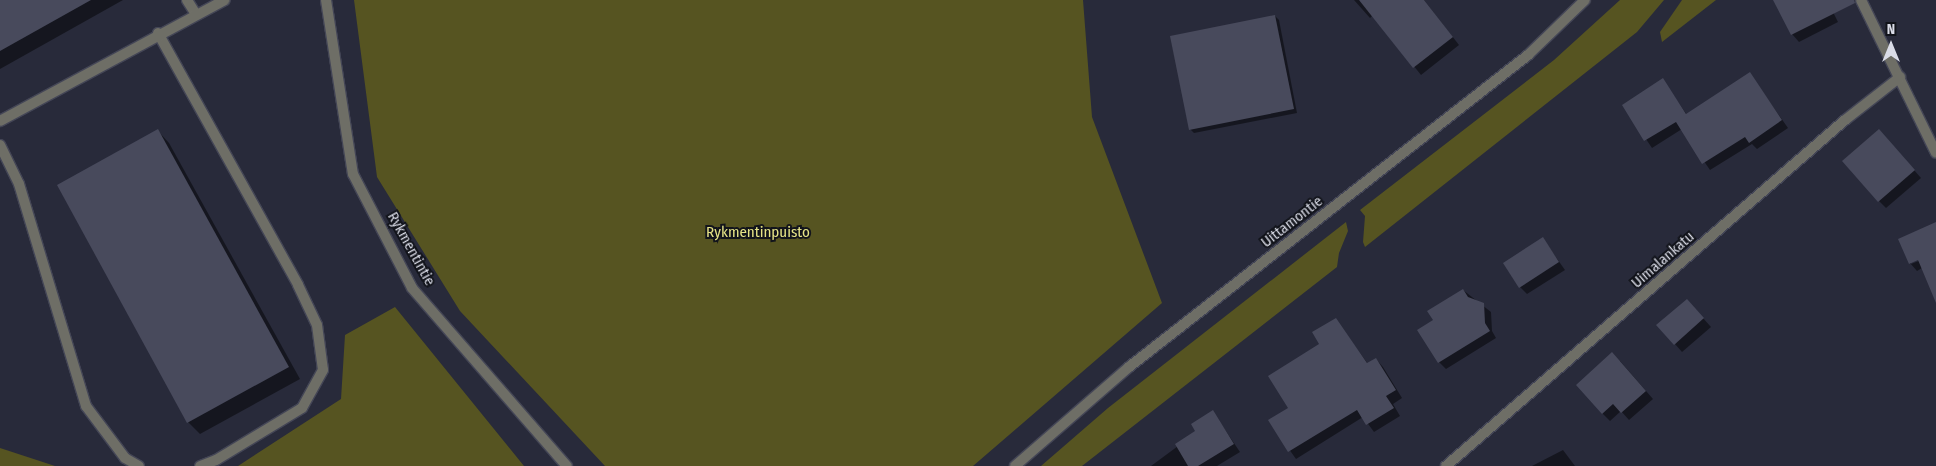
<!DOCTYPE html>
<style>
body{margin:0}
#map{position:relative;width:1936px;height:466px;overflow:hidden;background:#282a3a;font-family:"Fira Sans Condensed",sans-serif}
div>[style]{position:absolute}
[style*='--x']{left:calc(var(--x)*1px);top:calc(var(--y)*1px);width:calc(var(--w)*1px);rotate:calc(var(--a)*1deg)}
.green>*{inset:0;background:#565421}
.shadow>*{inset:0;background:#0007}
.building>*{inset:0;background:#484a5c}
.roads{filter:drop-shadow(1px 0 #444656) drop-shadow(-1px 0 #444656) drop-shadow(0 1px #444656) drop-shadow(0 -1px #444656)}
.service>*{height:10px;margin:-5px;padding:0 5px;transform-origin:5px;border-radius:5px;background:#6e6e66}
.minor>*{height:10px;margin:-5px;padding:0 5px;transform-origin:5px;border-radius:5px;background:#6e6e66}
.tertiary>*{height:10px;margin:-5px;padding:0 5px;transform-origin:5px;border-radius:5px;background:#6e6e66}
span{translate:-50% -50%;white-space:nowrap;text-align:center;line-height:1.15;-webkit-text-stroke:4px #12141b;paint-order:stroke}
.street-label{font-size:15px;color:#dadce7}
.park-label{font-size:15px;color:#e6e486}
.north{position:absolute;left:1866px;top:20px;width:50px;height:50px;-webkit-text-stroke:4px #12141b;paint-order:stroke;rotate:0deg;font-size:14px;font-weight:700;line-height:20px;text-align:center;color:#dadce7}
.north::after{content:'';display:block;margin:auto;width:18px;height:22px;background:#dadce7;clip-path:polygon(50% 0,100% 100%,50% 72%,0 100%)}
</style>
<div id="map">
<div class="green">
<i style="clip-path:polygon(354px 0,1083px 0,1092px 117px,1162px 303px,973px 466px,605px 466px,460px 311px,377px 177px)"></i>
<i style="clip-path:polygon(1620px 0,1664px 0,1637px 32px,1365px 247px,1363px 242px,1365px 216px,1360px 210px,1554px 60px)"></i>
<i style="clip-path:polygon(1682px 0,1716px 0,1662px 42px,1660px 32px)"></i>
<i style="clip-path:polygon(1346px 222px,1348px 231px,1339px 253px,1337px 267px,1082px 466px,1041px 466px,1108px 408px)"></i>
<i style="clip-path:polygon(395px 307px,524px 466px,238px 466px,341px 399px,345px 335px)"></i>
<i style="clip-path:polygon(0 448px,55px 466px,0 466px)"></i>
</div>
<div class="shadow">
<i style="clip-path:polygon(0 0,123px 0,0 69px)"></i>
<i style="clip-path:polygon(1354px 0,1424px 0,1459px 45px,1421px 75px,1373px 15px,1370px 18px)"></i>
<i style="clip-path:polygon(1775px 0,1827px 0,1838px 22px,1799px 42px,1792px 34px)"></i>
<i style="clip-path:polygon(1275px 16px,1279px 20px,1297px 113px,1194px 133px,1190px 129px)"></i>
<i style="clip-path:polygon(1750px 74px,1788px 128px,1757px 149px,1752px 144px,1710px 170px,1682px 129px,1652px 148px,1623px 105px,1663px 80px,1687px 115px)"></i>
<i style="clip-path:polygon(158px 131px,169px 143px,300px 379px,200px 434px,188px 422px)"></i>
<i style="clip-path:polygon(1886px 138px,1921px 178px,1886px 208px,1879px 201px)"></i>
<i style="clip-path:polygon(evenodd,1936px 224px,1936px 284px,1922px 268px,1917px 271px,1910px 263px,1936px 224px,1923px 257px,1924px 259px,1911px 264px,1911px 261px,1923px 257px)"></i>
<i style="clip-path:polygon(1543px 239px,1565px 270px,1527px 294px,1520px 287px)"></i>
<i style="clip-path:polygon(1463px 290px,1491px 312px,1492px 331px,1496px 338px,1446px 369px,1439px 362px,1434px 320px)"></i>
<i style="clip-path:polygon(1694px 308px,1711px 327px,1682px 352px,1675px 344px)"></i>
<i style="clip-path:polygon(1336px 320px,1368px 364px,1376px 359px,1383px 367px,1402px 398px,1393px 404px,1400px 416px,1374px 432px,1363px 417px,1296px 459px,1269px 421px,1290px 408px)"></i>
<i style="clip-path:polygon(1620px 361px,1653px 399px,1629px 420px,1621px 411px,1610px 421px,1602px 413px)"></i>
<i style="clip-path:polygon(1213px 412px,1240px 452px,1217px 466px,1151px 466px,1197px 432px)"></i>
<i style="clip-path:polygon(1563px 450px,1575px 466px,1532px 466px)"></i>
</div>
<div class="building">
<i style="clip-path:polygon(0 0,91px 0,0 51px)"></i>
<i style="clip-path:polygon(1359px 0,1424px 0,1453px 37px,1413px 68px)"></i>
<i style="clip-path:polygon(1773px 0,1854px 0,1855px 3px,1791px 35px)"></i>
<i style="clip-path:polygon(1275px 15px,1294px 109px,1189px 130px,1170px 36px)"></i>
<i style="clip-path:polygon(1750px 72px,1782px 120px,1749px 143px,1745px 137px,1702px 164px,1676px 122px,1644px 141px,1622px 105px,1663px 78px,1686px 114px)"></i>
<i style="clip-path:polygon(158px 129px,289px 367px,187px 423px,57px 185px)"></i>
<i style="clip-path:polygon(1879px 129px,1915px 170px,1878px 202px,1842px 161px)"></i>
<i style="clip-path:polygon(1936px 222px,1936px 303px,1918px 260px,1909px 264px,1898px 239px)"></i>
<i style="clip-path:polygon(1543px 237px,1559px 262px,1519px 288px,1503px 263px)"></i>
<i style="clip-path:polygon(1463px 289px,1468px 297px,1484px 303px,1485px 323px,1490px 331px,1438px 363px,1417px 330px,1433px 320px,1427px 311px)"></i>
<i style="clip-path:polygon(1687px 299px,1704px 318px,1674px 345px,1656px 325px)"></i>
<i style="clip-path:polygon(1336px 318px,1367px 363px,1376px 358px,1396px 390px,1386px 396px,1394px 408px,1366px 425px,1357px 410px,1288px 452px,1268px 420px,1288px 408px,1268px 376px,1319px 344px,1312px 332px)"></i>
<i style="clip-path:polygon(1612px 352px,1646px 391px,1621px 413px,1613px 404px,1602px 414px,1576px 385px)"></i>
<i style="clip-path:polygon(1213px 410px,1234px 444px,1198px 466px,1188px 466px,1175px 444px,1195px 431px,1191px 424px)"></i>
</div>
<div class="roads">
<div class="service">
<i style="--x:187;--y:0;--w:15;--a:58"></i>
<i style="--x:158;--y:33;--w:288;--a:60.9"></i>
<i style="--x:298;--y:285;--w:44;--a:64.6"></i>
<i style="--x:317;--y:325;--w:45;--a:82.4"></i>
<i style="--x:323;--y:370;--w:43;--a:118.9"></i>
<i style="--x:302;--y:408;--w:100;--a:148.8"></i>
<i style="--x:216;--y:460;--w:17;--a:159"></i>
<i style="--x:0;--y:121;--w:255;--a:-28.3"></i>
<i style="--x:0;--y:145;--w:43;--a:64"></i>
<i style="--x:19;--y:184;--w:232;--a:73.2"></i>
<i style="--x:86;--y:406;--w:65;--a:53.1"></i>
<i style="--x:125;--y:458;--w:16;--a:30"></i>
</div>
<div class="minor">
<i style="--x:326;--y:0;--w:176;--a:81.2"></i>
<i style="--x:353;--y:174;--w:128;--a:62.6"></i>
<i style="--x:412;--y:288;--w:236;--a:49"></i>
<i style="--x:1861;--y:0;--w:170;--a:63.9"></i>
<i style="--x:1446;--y:466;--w:528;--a:-40.93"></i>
<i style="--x:1845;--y:120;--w:70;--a:-38"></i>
</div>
<div class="tertiary">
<i style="--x:1015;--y:466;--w:151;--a:-41"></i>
<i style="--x:1129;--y:367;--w:507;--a:-38.02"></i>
<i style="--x:1528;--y:55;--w:79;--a:-44"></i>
</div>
</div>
<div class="street-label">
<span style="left:1292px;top:222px;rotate:-38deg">Uittamontie</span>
<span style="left:411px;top:249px;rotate:61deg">Rykmentintie</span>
<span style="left:1663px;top:260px;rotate:-41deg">Uimalankatu</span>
</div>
<div class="park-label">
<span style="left:758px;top:233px">Rykmentinpuisto</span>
</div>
<div class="north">N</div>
</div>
